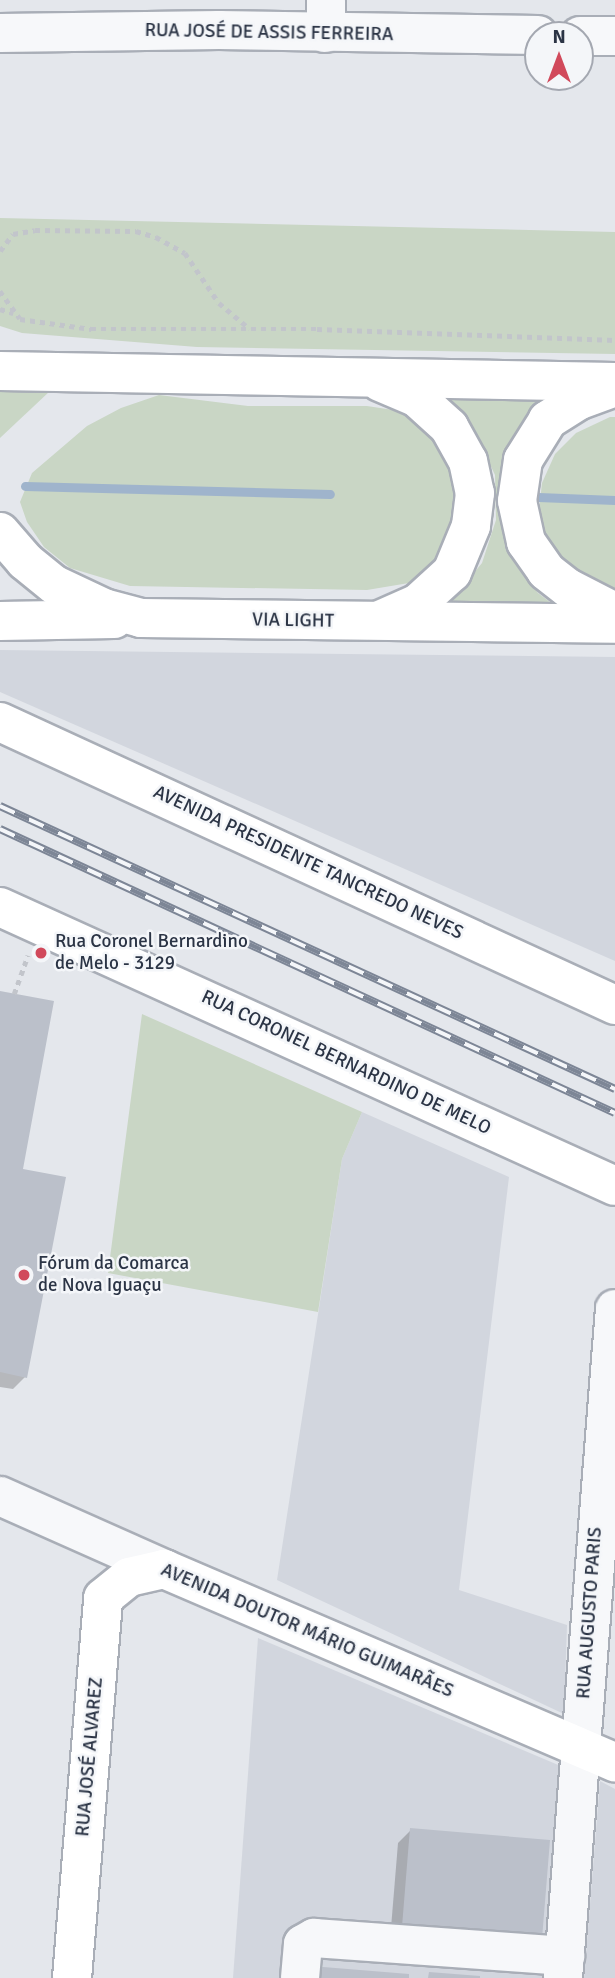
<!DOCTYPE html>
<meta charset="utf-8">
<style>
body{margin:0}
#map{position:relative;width:615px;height:1978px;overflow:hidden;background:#e4e7ec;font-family:Signika,sans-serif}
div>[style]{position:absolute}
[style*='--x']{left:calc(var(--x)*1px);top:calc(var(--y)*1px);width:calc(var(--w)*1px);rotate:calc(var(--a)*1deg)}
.built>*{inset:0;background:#d2d6de}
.green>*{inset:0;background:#c9d6c5}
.shadow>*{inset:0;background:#0003}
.stream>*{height:9px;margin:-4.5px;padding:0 4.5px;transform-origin:4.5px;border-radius:4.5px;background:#9fb4cc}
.building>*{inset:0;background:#bbc0ca}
.path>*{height:4.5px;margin-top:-2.25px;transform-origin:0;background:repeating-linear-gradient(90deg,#c2c5cb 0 5px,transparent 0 10px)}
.roads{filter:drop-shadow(2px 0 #a9aeb7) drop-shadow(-2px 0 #a9aeb7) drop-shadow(0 2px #a9aeb7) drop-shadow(0 -2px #a9aeb7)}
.minor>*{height:38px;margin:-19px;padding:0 19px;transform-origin:19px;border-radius:19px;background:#f7f8fa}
.major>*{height:38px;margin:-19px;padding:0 19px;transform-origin:19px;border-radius:19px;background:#fff}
.rail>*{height:8px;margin-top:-4px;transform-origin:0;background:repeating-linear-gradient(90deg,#f4f6f9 0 16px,#7d8696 0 32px);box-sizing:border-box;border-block:2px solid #7d8696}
.dots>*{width:19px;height:19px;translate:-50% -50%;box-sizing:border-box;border:4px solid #f4f6f9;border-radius:50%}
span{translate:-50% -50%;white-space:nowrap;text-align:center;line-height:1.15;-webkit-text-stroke:5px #f4f6f9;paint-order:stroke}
.street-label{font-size:19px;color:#2b3445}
.poi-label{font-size:19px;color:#2b3445}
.left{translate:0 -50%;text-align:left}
.north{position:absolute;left:524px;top:21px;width:70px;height:70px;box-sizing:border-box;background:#f4f6f9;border:2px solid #a4a8b1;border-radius:50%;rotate:0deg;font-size:19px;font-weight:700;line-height:28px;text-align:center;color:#2b3445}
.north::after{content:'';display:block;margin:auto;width:24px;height:32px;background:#d1495b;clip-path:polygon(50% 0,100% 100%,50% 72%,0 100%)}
</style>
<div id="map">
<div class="built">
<i style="clip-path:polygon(0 650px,615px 657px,615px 961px,0 692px)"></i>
<i style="clip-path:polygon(362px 1112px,509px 1177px,459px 1590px,567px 1625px,564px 1714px,277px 1580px,342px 1159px)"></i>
<i style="clip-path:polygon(258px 1638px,563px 1767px,543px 1978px,233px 1978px)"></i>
<i style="clip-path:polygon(600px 1781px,615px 1789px,615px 1978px,584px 1978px)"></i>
</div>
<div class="green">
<i style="clip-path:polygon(0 218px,615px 232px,615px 354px,197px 347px,22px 333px,0 326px)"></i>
<i style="clip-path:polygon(0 390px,50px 391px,0 438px)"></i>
<i style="clip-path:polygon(159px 395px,248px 406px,367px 406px,400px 411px,427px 429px,458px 461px,462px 500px,435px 567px,409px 583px,367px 590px,130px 586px,70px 568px,44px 547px,27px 522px,20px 502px,32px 473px,87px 426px,121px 408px)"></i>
<i style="clip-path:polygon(430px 396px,561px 401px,502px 519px,516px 565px,538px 593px,563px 612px,436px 608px,458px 592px,482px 563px,496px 520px,495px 475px,478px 439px,452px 409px)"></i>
<i style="clip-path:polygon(610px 417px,615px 417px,615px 596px,575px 578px,546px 542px,538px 519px,542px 483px,555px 454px,576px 433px)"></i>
<i style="clip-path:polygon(142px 1014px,362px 1112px,342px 1159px,318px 1312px,108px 1273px)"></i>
</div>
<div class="shadow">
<i style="clip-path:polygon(0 993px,25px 1377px,13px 1389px,0 1387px)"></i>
<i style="clip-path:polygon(411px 1830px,548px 1841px,389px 1952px,398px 1843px)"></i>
</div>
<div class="stream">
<i style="--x:25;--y:486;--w:305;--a:1.5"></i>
<i style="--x:538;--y:497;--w:77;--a:2.2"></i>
</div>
<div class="building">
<i style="clip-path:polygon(0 991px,54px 1001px,23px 1169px,66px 1177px,27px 1378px,0 1372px)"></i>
<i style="clip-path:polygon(410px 1828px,550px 1840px,541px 1951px,401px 1939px)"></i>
<i style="clip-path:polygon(311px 1966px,409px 1974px,409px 1978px,310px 1978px)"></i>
<i style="clip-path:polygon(429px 1972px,480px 1976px,480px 1978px,428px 1978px)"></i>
</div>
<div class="path">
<i style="--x:0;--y:251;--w:21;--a:-53"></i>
<i style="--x:13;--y:234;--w:22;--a:-10"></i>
<i style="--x:35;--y:230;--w:101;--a:0.6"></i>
<i style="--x:136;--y:231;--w:21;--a:17"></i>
<i style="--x:156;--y:237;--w:33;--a:29"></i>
<i style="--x:185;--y:253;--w:60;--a:55.8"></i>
<i style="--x:219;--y:303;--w:40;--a:40"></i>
<i style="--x:0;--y:291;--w:34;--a:54"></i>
<i style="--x:20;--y:319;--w:72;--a:8"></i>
<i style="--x:91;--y:329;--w:226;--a:0"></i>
<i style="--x:317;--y:329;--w:298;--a:2.1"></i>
<i style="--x:0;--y:309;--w:14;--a:17"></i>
<i style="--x:14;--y:994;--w:41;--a:-70.3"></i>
</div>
<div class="roads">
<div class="minor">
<i style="--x:0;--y:33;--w:219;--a:-0.8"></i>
<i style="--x:219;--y:30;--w:319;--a:0.9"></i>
<i style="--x:325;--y:33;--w:33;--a:-88"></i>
<i style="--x:580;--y:36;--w:35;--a:0"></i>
<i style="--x:0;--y:1496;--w:180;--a:24"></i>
<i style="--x:300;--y:1978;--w:34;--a:-85"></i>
<i style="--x:303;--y:1944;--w:13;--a:-29"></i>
<i style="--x:314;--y:1938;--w:252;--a:4.1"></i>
<i style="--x:563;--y:1978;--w:671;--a:-85.56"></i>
</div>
<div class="major">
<i style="--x:0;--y:371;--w:615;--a:1.02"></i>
<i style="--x:380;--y:382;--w:39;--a:23"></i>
<i style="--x:416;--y:397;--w:45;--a:42.3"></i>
<i style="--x:449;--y:427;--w:39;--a:61"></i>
<i style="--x:468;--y:461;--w:33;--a:78"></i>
<i style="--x:475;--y:493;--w:33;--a:97"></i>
<i style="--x:471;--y:526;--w:50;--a:112.4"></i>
<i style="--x:452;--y:572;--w:46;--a:137.6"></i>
<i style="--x:418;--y:603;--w:39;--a:156"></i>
<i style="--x:613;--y:388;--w:37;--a:160"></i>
<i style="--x:578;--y:401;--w:36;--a:148"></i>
<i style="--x:548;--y:420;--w:47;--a:122"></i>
<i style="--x:523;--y:460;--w:41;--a:98.3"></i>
<i style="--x:517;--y:501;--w:42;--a:77.6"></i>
<i style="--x:526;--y:542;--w:35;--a:55"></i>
<i style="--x:546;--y:571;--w:28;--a:38"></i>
<i style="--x:568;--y:588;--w:53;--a:27.1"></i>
<i style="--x:0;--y:532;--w:38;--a:49"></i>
<i style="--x:25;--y:561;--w:38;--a:39"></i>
<i style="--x:55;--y:585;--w:54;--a:25.1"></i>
<i style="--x:104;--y:608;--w:38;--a:15"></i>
<i style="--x:141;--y:618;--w:474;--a:0.7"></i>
<i style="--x:0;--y:621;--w:114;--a:-1"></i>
<i style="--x:0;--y:722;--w:677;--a:24.71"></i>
<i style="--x:0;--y:907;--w:675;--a:24.4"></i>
<i style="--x:72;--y:1978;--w:381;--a:-85.3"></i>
<i style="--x:103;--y:1598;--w:33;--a:-39"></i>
<i style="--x:129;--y:1577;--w:36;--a:-13"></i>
<i style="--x:164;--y:1569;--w:491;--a:23.2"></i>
</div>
</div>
<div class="rail">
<i style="--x:0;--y:806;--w:677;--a:24.71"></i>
<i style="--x:0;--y:829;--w:677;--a:24.79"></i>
</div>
<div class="dots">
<i style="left:41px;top:953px;background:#d1495b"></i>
<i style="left:24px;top:1275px;background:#d1495b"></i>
</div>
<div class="street-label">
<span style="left:269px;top:33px;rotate:1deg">RUA JOSÉ DE ASSIS FERREIRA</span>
<span style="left:293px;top:621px;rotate:1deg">VIA LIGHT</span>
<span style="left:308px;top:863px;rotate:25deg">AVENIDA PRESIDENTE TANCREDO NEVES</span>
<span style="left:346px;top:1063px;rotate:25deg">RUA CORONEL BERNARDINO DE MELO</span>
<span style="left:590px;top:1613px;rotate:-86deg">RUA AUGUSTO PARIS</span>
<span style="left:307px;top:1631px;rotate:23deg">AVENIDA DOUTOR MÁRIO GUIMARÃES</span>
<span style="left:90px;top:1757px;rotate:-85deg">RUA JOSÉ ALVAREZ</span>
</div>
<div class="poi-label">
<span class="left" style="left:55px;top:953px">Rua Coronel Bernardino<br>de Melo - 3129</span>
<span class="left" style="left:38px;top:1275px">Fórum da Comarca<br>de Nova Iguaçu</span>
</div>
<div class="north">N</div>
</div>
